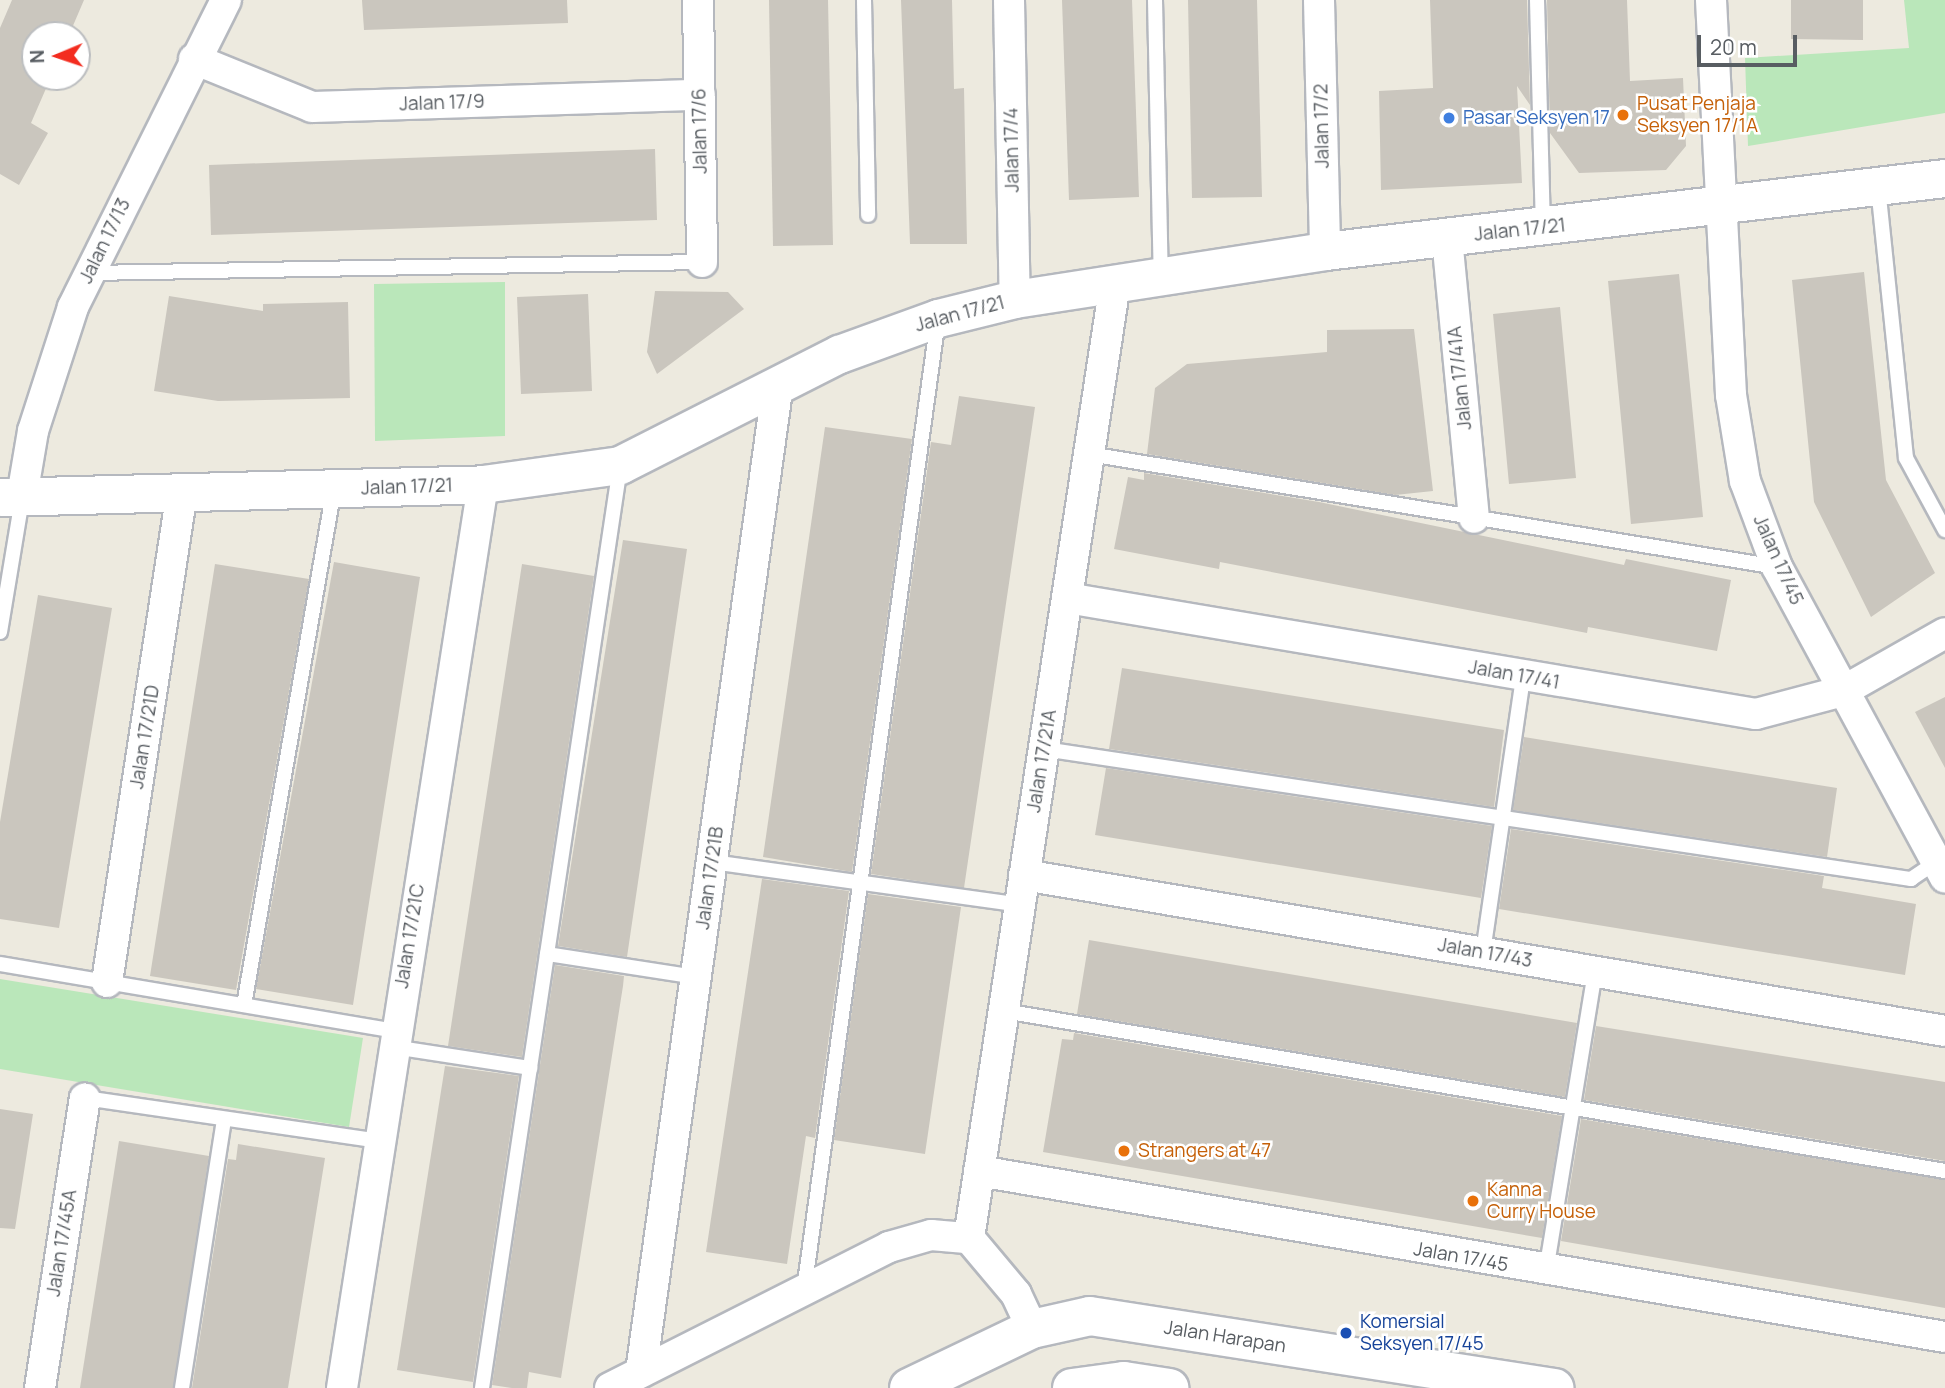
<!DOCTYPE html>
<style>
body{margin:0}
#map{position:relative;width:1945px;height:1388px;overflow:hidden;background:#edeadf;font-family:Manrope,sans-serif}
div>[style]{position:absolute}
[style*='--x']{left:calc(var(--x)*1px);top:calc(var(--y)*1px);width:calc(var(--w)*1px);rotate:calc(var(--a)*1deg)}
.green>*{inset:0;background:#bae7ba}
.building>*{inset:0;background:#cac6be}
.roads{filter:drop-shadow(2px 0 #b5b8be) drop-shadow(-2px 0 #b5b8be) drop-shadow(0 2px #b5b8be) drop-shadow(0 -2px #b5b8be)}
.service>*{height:14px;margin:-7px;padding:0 7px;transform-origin:7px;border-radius:7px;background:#fff}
.minor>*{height:30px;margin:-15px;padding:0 15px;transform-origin:15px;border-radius:15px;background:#fff}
.tertiary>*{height:37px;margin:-18.5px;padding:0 18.5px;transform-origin:18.5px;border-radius:18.5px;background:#fff}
.secondary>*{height:38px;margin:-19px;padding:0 19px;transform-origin:19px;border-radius:19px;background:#fff}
.dots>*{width:19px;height:19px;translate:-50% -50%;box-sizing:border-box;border:4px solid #fff;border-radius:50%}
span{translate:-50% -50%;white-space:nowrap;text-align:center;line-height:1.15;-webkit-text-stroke:5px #fff;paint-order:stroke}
.street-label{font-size:19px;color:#585d62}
.food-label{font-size:19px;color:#c56008}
.left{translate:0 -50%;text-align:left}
.shop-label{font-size:19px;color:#366cbe}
.transit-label{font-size:19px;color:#164399}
.north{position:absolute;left:21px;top:21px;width:70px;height:70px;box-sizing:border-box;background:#fff;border:2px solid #bcbec0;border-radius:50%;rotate:268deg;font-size:19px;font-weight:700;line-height:28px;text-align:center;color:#585d62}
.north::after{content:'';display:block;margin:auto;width:24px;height:32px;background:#f32c1f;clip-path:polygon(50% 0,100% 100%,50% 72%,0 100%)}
.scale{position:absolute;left:1697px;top:35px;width:100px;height:32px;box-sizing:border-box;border:4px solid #585d62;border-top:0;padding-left:9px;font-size:21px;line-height:24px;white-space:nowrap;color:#585d62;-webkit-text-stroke:5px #fff;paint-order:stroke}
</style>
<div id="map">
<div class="green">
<i style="clip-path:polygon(1904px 0,1945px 0,1945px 113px,1748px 146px,1745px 58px,1909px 48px)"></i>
<i style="clip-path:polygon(505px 282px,505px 436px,375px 441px,374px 284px)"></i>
<i style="clip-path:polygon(0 979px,363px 1038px,349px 1127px,0 1069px)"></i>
</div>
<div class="building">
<i style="clip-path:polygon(12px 0,84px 0,69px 35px,35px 35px,35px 77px,51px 77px,31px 123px,48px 133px,19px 185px,0 174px,0 28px)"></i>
<i style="clip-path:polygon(362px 0,567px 0,568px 23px,364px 30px)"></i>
<i style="clip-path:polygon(769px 0,828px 0,833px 245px,773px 246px)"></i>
<i style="clip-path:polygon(901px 0,952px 0,954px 89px,964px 88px,967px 244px,910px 244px)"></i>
<i style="clip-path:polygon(1062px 0,1132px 0,1139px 197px,1069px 200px)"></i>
<i style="clip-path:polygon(1188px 0,1257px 0,1262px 197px,1192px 198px)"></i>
<i style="clip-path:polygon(1430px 0,1527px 0,1530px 105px,1517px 86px,1522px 183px,1381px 190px,1379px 91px,1433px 88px)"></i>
<i style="clip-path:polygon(1547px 0,1627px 0,1630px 81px,1683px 78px,1686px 146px,1666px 170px,1579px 173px,1550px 133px)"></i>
<i style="clip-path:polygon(1791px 0,1863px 0,1863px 40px,1791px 39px)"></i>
<i style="clip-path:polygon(655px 149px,657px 220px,211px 235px,209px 165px)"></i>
<i style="clip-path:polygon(1864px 272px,1886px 480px,1935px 573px,1871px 617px,1814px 502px,1792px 280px)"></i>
<i style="clip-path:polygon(1679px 274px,1703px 517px,1631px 524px,1608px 281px)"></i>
<i style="clip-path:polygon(655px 291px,728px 292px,744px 309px,657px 374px,647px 352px)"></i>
<i style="clip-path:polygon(588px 294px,592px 391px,521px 394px,517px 297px)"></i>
<i style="clip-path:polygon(169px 296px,263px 311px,263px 304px,348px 302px,350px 398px,218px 401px,154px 391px)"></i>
<i style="clip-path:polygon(1560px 307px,1576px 478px,1509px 484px,1493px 314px)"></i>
<i style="clip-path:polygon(1414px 329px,1433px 491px,1395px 495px,1147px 454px,1155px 388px,1187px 364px,1327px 352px,1327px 330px)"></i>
<i style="clip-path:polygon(959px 396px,1035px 407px,964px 888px,871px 874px,931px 442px,951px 445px)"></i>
<i style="clip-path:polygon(825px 427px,912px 439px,852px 872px,763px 857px)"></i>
<i style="clip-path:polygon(1144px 473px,1319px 502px,1624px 565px,1626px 559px,1731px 580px,1717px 651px,1588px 627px,1587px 633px,1220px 562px,1219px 569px,1114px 549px,1128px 477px,1144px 480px)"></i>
<i style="clip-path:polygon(623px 540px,687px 549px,627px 957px,558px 946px)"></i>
<i style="clip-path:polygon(334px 562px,420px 577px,353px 1005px,256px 989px)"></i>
<i style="clip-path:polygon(215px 564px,309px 579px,236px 990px,150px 976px)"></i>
<i style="clip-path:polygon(522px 564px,594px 576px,522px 1057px,448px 1046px)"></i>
<i style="clip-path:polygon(38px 595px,112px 608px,59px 928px,0 919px,0 822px)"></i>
<i style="clip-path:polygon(1122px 668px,1504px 730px,1494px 807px,1109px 749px)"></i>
<i style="clip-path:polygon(1945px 697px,1945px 768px,1915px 712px)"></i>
<i style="clip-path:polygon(1524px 737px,1837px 788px,1827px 857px,1513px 810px)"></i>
<i style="clip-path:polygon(1106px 768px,1492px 826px,1481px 898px,1095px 835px)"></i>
<i style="clip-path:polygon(1511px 829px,1824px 876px,1822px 888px,1916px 904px,1905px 975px,1499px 909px)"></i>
<i style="clip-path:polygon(762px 879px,849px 891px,815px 1138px,806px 1136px,787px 1264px,706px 1252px)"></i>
<i style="clip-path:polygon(868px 894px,961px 907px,925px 1154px,834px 1140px)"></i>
<i style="clip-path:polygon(1089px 940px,1577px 1023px,1565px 1097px,1077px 1014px)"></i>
<i style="clip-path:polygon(555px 965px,624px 976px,623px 986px,561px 1378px,529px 1372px,527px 1388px,512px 1388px,492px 1385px)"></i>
<i style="clip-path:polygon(1596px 1026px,1945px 1082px,1945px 1161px,1584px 1100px)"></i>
<i style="clip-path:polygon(1074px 1033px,1562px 1116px,1542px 1238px,1043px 1152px,1062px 1039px,1073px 1040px)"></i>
<i style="clip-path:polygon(445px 1066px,519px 1076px,473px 1382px,397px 1370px)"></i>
<i style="clip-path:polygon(0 1109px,33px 1114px,15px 1229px,0 1228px)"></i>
<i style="clip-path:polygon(1581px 1119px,1945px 1180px,1945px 1308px,1561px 1241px)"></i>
<i style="clip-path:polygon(119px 1141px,209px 1156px,173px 1388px,80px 1388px)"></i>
<i style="clip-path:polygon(238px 1144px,325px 1158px,288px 1388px,192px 1388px,228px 1159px,236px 1160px)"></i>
</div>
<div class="roads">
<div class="service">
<i style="--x:864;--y:0;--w:215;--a:88.9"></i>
<i style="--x:1155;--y:0;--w:276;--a:88.8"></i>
<i style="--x:1537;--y:0;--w:226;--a:88.5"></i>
<i style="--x:1878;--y:187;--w:272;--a:84.1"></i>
<i style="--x:1906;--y:458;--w:82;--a:61.6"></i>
<i style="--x:90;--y:273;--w:612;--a:-1.03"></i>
<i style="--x:1089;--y:454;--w:697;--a:9.33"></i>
<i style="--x:0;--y:632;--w:135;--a:-80.6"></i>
<i style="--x:1044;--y:749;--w:877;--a:8.53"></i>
<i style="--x:1911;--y:879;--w:30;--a:-34"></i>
<i style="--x:712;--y:862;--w:311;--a:7.9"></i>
<i style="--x:1483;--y:952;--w:278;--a:-81.7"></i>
<i style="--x:547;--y:954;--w:151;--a:8.8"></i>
<i style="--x:0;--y:964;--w:401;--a:9.6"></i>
<i style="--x:244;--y:1005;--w:524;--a:-80.11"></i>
<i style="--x:1004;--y:1011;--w:955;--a:9.65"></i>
<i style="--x:393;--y:1047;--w:139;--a:8.7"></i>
<i style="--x:85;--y:1098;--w:296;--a:8.3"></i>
<i style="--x:1546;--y:1271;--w:304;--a:-80.7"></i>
<i style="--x:804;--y:1290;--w:980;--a:-82.14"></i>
<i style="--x:182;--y:1388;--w:272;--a:-81.1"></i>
<i style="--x:482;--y:1388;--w:931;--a:-81.48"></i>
</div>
<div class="minor">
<i style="--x:698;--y:0;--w:262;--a:89.1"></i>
<i style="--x:1009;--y:0;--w:299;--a:88.9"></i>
<i style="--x:1319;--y:0;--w:251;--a:88.6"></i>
<i style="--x:1711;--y:0;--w:396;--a:87.1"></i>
<i style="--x:1731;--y:395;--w:87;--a:80.8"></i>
<i style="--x:1745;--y:481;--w:92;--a:69.6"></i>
<i style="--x:1777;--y:567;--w:353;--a:61.6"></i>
<i style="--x:194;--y:59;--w:127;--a:22.1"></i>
<i style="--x:312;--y:107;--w:388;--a:-1.8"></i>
<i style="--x:1447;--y:238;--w:281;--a:84.5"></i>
<i style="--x:22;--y:496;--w:66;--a:-80.4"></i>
<i style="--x:33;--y:431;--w:130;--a:-72.1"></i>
<i style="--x:73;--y:307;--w:343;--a:-63.5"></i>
<i style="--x:1067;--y:598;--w:699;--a:9.56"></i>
<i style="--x:1756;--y:714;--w:90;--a:-14.8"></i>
<i style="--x:1843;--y:691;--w:117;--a:-29.6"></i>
<i style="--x:1024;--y:875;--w:934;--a:9.61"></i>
<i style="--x:107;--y:982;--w:495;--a:-81.3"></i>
<i style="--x:979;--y:1171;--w:980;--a:9.75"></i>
<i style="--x:969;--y:1238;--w:965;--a:-81.3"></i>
<i style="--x:641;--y:1372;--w:997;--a:-82.11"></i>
<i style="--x:40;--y:1388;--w:293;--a:-81.2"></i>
<i style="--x:342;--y:1388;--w:915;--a:-81.13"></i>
<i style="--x:610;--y:1388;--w:313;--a:-26.8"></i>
<i style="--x:889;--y:1247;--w:44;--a:-15.9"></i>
<i style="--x:931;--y:1235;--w:38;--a:5"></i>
<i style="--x:969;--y:1238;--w:73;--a:50"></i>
<i style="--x:1016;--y:1294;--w:38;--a:65"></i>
</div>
<div class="tertiary">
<i style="--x:0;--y:497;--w:483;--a:-1.5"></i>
<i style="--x:483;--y:484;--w:138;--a:-7.9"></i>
<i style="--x:620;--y:465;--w:246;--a:-26.9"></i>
<i style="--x:839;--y:354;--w:105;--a:-20"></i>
<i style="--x:938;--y:318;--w:79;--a:-13.9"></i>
<i style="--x:1015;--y:299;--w:314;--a:-8.8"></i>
<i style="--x:1325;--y:251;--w:624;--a:-6.72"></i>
</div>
<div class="secondary">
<i style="--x:909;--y:1388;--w:136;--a:-25.6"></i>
<i style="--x:1032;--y:1329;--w:59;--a:-12.6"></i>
<i style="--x:1090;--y:1316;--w:470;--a:8.8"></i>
<i style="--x:1072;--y:1388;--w:52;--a:-7.7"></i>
<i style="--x:1124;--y:1381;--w:46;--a:8.8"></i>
</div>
</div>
<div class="dots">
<i style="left:1623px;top:115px;background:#e8710a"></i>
<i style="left:1449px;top:118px;background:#3f7fe0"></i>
<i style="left:1124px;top:1151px;background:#e8710a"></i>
<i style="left:1473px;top:1201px;background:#e8710a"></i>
<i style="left:1346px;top:1333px;background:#1a4fb4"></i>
</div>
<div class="street-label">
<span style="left:442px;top:103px;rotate:-2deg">Jalan 17/9</span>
<span style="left:1322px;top:126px;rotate:-91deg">Jalan 17/2</span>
<span style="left:700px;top:131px;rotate:-91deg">Jalan 17/6</span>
<span style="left:1012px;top:150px;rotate:-91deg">Jalan 17/4</span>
<span style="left:1520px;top:230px;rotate:-6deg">Jalan 17/21</span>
<span style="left:105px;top:241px;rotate:-64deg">Jalan 17/13</span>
<span style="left:960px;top:314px;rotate:-15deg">Jalan 17/21</span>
<span style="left:1460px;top:378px;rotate:-96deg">Jalan 17/41A</span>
<span style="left:407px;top:487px;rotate:-2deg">Jalan 17/21</span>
<span style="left:1778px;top:560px;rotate:66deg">Jalan 17/45</span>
<span style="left:1514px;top:675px;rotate:10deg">Jalan 17/41</span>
<span style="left:145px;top:737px;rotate:-81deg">Jalan 17/21D</span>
<span style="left:1042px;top:761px;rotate:-81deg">Jalan 17/21A</span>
<span style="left:710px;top:878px;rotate:-82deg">Jalan 17/21B</span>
<span style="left:410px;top:936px;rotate:-81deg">Jalan 17/21C</span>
<span style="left:1485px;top:953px;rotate:10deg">Jalan 17/43</span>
<span style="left:62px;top:1243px;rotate:-81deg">Jalan 17/45A</span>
<span style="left:1461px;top:1257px;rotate:10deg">Jalan 17/45</span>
<span style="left:1225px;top:1337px;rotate:9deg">Jalan Harapan</span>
</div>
<div class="food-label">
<span class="left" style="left:1637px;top:115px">Pusat Penjaja<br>Seksyen 17/1A</span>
<span class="left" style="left:1138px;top:1151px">Strangers at 47</span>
<span class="left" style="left:1487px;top:1201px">Kanna<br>Curry House</span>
</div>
<div class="shop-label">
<span class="left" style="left:1463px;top:118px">Pasar Seksyen 17</span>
</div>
<div class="transit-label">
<span class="left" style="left:1360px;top:1333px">Komersial<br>Seksyen 17/45</span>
</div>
<div class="north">N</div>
<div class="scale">20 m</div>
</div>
